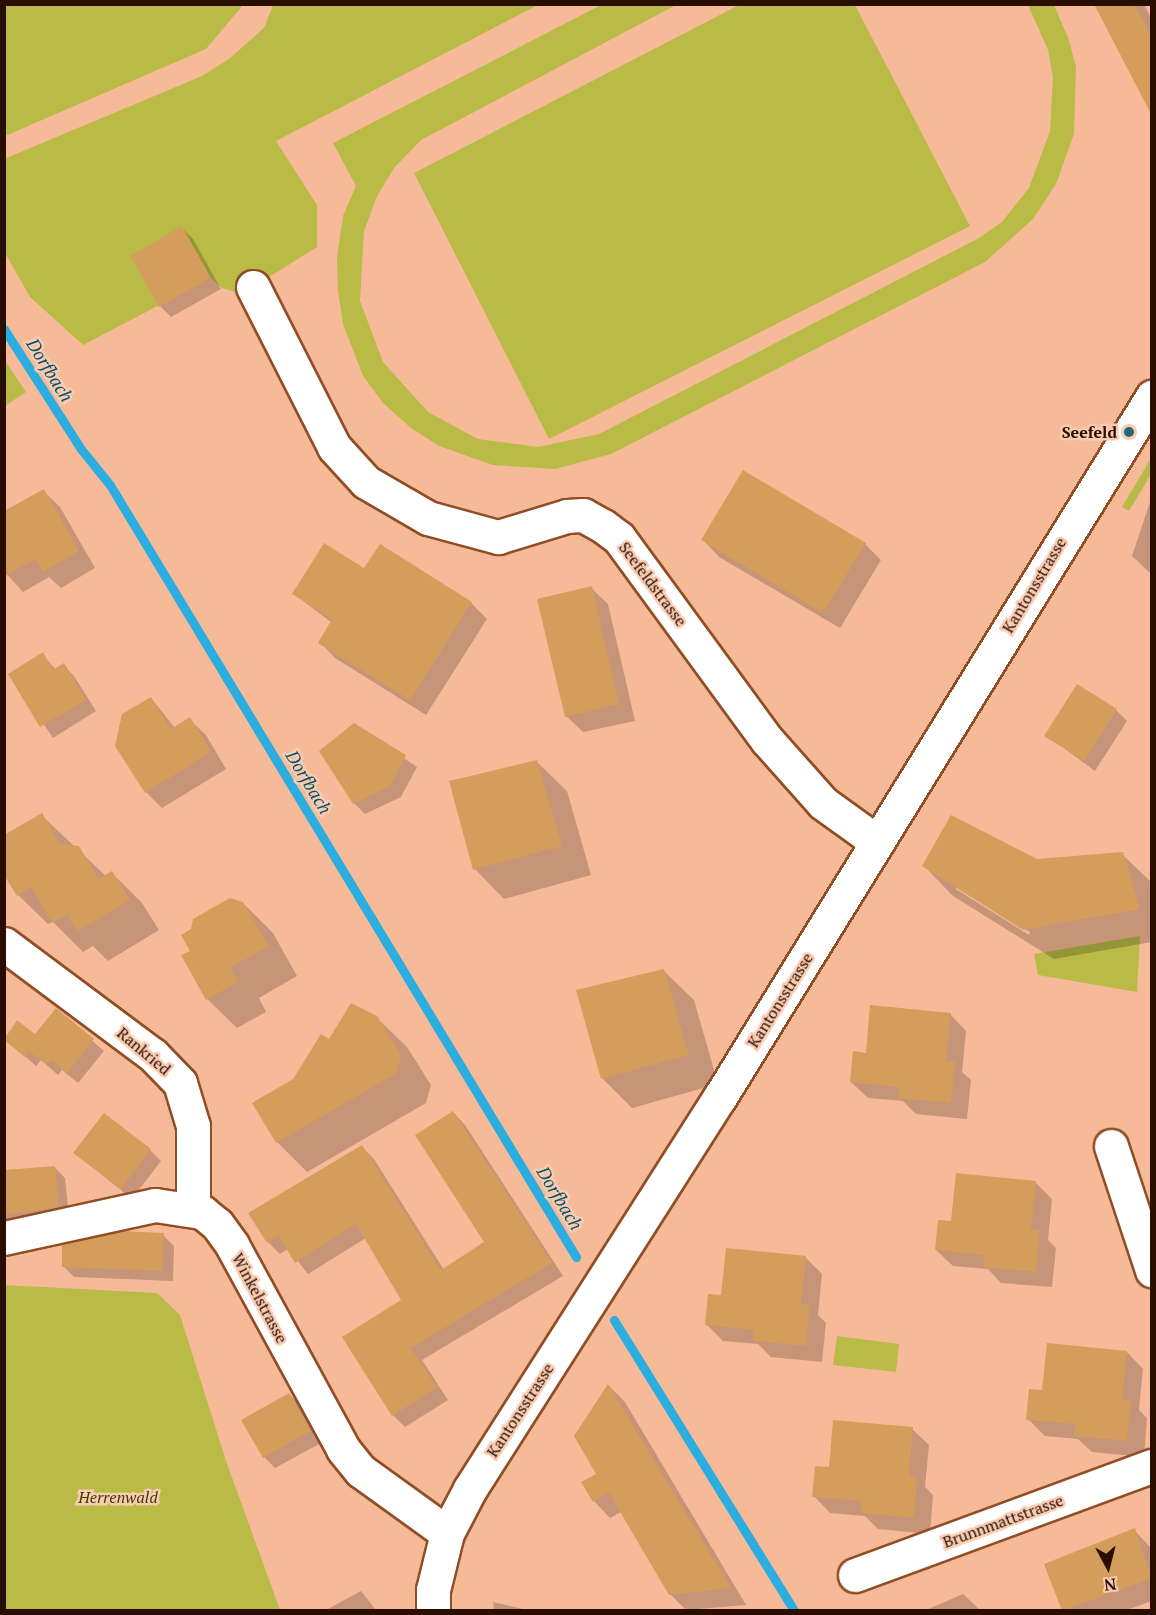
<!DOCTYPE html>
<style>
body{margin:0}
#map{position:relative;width:1156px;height:1615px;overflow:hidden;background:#f7ba98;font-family:"PT Serif",serif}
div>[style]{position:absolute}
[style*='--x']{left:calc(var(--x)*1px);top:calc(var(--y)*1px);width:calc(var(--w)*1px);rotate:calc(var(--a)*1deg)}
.green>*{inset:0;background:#b9bb46}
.shadow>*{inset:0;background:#0003}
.stream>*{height:9px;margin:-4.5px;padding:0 4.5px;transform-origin:4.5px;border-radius:4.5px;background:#2baddf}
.building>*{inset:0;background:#d49d5b}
.roads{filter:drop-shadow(2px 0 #914e25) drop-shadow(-2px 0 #914e25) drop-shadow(0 2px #914e25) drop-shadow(0 -2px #914e25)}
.minor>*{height:33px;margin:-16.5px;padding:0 16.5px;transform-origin:16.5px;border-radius:16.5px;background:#fff}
.major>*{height:33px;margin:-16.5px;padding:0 16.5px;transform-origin:16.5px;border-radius:16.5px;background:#fff}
.dots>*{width:16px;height:16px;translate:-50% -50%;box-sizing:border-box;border:3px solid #f9cbb1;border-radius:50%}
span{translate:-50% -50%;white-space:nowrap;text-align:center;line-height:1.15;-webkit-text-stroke:5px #f9cbb1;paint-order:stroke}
.poi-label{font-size:16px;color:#290e00;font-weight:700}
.right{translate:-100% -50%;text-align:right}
.street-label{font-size:16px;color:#290e00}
.park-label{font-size:16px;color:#3e3e01;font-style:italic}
.water-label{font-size:18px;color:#084f69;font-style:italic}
.frame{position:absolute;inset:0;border:6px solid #290e00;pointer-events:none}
.north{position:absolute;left:1078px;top:1537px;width:60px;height:60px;-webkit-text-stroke:4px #f9cbb1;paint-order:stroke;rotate:173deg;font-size:16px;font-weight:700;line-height:24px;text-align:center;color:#290e00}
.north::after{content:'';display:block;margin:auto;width:21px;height:27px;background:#290e00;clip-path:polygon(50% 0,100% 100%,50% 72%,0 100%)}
</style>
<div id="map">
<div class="green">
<i style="clip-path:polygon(5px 4px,243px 4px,243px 5px,206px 49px,5px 136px)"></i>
<i style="clip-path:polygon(603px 4px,676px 5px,421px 140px,394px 168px,377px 196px,364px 231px,360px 301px,383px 362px,428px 412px,478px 439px,538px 447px,599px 434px,979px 238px,1002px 222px,1029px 188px,1050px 131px,1053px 77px,1048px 50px,1028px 5px,1054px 5px,1069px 40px,1076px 67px,1074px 134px,1056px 184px,1033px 219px,985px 262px,611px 454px,555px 469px,493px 465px,439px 446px,411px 428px,383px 403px,363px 376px,343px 324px,338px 291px,337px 257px,343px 216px,356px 186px,333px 143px)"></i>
<i style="clip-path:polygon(741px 4px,855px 5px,970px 226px,549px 439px,414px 173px)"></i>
<i style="clip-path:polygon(273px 5px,538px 5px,276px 141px,317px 205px,317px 247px,242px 294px,222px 288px,211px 278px,83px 345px,30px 297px,5px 253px,4px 159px,202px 76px,229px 59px,264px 28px)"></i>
<i style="clip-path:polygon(4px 359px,26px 392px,5px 406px,4px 406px)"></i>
<i style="clip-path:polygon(1151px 458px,1151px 474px,1129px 511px,1122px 507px)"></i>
<i style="clip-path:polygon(1140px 936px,1137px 992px,1038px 975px,1034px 954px)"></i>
<i style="clip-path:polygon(4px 1285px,157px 1293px,180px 1315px,226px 1461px,280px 1610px,5px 1610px)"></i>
<i style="clip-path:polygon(837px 1336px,899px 1344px,896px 1372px,833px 1365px)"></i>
</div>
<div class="shadow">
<i style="clip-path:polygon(1095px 4px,1144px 4px,1152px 20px,1152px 113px)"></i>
<i style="clip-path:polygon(182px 228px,193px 239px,221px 289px,171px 317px,160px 306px)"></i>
<i style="clip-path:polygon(43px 491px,60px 507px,95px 568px,61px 588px,49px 577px,23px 592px,4px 571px)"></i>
<i style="clip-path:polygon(1152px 496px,1152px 575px,1132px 556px)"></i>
<i style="clip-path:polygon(703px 540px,865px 544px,881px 560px,840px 628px,719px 557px)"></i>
<i style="clip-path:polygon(365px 570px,471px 603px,487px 619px,426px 715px,335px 658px,320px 642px,332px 623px,294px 594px)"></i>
<i style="clip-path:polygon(591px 588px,608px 604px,635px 721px,583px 732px,566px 716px)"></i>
<i style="clip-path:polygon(42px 654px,56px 670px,63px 665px,74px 676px,96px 711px,53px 738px,10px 674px)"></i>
<i style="clip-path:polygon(151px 698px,175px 728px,189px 719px,206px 735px,226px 769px,162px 808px,146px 792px)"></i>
<i style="clip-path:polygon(1116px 710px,1127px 721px,1095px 771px,1046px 735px)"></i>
<i style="clip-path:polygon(355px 725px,417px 767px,401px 797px,365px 814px,354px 803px)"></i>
<i style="clip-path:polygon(537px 762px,567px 791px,591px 875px,504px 899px,475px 869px)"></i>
<i style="clip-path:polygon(41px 815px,106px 876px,112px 873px,142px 903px,159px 930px,108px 961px,93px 946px,83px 952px,53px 922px,48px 924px,18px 895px)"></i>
<i style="clip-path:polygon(evenodd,1122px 854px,1152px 883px,1152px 942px,1054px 959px,953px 896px,924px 866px,1122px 854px,956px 886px,1030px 932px,1029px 935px,956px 889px,956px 886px)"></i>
<i style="clip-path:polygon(243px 903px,273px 933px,297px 976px,259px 998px,266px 1012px,237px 1028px,207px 999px)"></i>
<i style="clip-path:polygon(664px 971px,694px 1000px,718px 1084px,632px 1108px,602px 1078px)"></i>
<i style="clip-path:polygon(56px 1010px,104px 1051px,78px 1083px,62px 1070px,58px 1075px,41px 1060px,36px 1066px,4px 1038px,18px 1022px,35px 1036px)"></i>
<i style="clip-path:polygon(950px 1014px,966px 1031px,962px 1072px,971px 1080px,967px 1119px,916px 1114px,903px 1101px,868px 1098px,851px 1082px,867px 1054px)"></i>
<i style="clip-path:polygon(376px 1017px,407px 1047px,431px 1085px,426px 1103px,307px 1172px,277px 1142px,294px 1080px,330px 1041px)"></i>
<i style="clip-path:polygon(453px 1112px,465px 1125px,563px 1276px,422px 1360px,448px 1400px,405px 1427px,393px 1415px,403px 1300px,366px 1238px,308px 1274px,288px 1249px,280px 1254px,268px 1242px,362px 1147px,374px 1159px,444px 1270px,486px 1243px)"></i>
<i style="clip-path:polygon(150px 1150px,161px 1161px,132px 1199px,75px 1153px)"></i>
<i style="clip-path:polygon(54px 1167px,65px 1178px,69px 1218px,4px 1226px,4px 1172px)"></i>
<i style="clip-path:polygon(1035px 1182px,1052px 1199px,1048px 1240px,1056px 1248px,1052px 1287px,1001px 1283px,988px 1269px,953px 1266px,936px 1250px,953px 1222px)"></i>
<i style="clip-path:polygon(163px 1235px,174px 1246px,173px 1281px,74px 1277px,63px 1266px)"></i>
<i style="clip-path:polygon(805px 1257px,822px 1274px,818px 1315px,826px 1323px,822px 1362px,771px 1357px,758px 1344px,723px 1341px,706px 1324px,723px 1297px)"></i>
<i style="clip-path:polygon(1127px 1352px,1143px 1369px,1139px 1410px,1147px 1418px,1144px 1457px,1092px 1452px,1078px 1439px,1045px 1436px,1028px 1419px,1044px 1392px)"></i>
<i style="clip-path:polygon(609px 1386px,625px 1402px,746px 1605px,686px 1610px,670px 1594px,621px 1512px,610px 1518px,594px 1501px)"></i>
<i style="clip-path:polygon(289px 1394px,300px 1405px,321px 1443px,275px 1468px,264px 1457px)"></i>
<i style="clip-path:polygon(912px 1429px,929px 1445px,925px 1487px,933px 1495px,930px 1534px,878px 1529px,865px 1516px,830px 1513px,814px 1496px,830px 1468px)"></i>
<i style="clip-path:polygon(1134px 1530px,1152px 1549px,1152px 1601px,1127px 1610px,1064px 1610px,1046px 1564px)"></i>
<i style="clip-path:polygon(361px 1591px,376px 1610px,326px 1610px)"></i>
<i style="clip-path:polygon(963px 1594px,980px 1610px,926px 1610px)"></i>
<i style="clip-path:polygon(493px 1602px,527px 1610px,494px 1610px)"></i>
</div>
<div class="stream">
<i style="--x:4;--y:329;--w:143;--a:57.3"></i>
<i style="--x:81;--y:449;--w:46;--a:51.1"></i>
<i style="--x:110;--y:485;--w:902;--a:58.88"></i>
<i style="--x:614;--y:1320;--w:341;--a:58.2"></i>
</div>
<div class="building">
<i style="clip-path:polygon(1094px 4px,1134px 4px,1152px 37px,1152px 116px)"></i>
<i style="clip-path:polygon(182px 226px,211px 278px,159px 307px,130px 256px)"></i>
<i style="clip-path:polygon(743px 470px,866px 543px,823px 613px,701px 540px)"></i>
<i style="clip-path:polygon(44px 489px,79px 551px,43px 572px,35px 559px,4px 577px,4px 511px)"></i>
<i style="clip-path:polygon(324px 543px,364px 568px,380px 544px,472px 602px,410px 700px,318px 643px,332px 619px,292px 594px)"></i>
<i style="clip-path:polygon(592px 586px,619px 704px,565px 717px,537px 599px)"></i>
<i style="clip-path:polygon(43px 652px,53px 670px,64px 663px,86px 700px,40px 727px,8px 674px)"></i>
<i style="clip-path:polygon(1077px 684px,1117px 709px,1084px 761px,1044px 736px)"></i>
<i style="clip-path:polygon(151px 697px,171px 729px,190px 717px,211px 752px,145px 793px,115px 746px,122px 714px)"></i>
<i style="clip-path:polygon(354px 723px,406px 755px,390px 786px,353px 804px,319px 751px)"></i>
<i style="clip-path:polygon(537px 760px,562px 846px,473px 870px,449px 781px)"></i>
<i style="clip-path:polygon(42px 813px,60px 844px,79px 846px,98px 879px,112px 871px,130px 900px,77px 932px,67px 914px,52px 923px,31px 887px,17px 896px,4px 875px,4px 835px)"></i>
<i style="clip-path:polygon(951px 815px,1037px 859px,1123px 852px,1140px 909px,1023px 930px,922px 866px)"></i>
<i style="clip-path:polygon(230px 898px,243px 902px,269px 946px,230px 968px,238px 982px,206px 1000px,181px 955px,190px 951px,181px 935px,191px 929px,193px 919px)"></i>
<i style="clip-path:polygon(664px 969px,689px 1055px,601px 1079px,576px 990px)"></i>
<i style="clip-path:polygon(351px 1003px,377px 1016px,401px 1054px,397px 1073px,276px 1143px,252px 1103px,293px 1079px,321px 1034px,329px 1039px)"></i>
<i style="clip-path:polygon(870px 1005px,951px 1013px,946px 1061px,955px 1062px,951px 1103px,898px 1098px,899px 1087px,850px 1082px,853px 1051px,866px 1053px)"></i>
<i style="clip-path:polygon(56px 1008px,94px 1039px,67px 1073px,51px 1060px,47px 1065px,29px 1051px,25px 1057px,4px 1040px,17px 1020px,35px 1034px)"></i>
<i style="clip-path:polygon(453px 1111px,552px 1263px,411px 1348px,437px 1387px,392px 1416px,342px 1337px,401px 1300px,356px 1224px,295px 1263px,278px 1235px,267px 1243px,248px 1213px,362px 1145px,441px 1270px,484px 1242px,415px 1135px)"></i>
<i style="clip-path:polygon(104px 1113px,151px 1149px,121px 1189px,73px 1153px)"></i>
<i style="clip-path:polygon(55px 1166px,59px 1207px,4px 1215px,4px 1170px)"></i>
<i style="clip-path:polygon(956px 1173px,1036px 1181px,1031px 1230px,1040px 1230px,1036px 1272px,983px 1267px,984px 1255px,935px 1250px,938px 1220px,951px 1221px)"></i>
<i style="clip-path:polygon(122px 1231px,164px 1233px,162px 1271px,62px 1267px,62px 1245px)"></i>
<i style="clip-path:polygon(726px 1248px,806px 1256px,801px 1304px,810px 1305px,806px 1346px,753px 1341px,754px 1330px,705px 1325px,708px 1294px,721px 1295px)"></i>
<i style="clip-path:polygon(1047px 1343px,1127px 1351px,1122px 1399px,1131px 1400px,1127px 1441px,1074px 1436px,1075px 1424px,1026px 1420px,1029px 1389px,1042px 1390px)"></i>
<i style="clip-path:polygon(608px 1384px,731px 1588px,669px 1595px,609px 1493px,593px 1502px,581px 1482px,596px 1474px,574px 1436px)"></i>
<i style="clip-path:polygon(289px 1393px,311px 1431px,263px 1458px,241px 1420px)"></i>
<i style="clip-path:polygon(833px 1420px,913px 1427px,909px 1476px,917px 1477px,914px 1518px,860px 1513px,861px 1501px,812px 1497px,815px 1466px,829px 1467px)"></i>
<i style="clip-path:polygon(1135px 1528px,1152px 1578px,1062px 1611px,1044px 1564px)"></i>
</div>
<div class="roads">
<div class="minor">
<i style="--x:253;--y:287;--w:179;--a:63.1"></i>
<i style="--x:334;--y:447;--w:47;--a:47.6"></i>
<i style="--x:366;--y:482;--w:72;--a:30.1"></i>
<i style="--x:428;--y:518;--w:73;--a:15.2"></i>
<i style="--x:498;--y:537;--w:72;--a:-16.9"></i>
<i style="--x:567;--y:516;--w:16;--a:-4"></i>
<i style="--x:583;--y:515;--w:23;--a:29"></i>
<i style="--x:603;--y:526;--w:20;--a:37"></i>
<i style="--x:619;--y:538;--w:250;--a:53.8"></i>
<i style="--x:767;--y:740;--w:84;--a:48.4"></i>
<i style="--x:823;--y:803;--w:67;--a:35.8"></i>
<i style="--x:4;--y:944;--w:186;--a:36.7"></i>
<i style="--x:153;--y:1055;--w:39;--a:46"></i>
<i style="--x:180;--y:1083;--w:45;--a:73.2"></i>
<i style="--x:193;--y:1126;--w:82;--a:90"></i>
<i style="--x:1111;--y:1146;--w:131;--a:71.7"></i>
<i style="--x:4;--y:1238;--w:155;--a:-12.3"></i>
<i style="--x:155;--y:1205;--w:48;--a:8.5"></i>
<i style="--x:202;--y:1212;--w:19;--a:39"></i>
<i style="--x:217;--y:1224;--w:26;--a:54"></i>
<i style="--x:232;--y:1245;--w:232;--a:61.4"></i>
<i style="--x:343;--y:1449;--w:28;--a:51"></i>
<i style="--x:361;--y:1471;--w:106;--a:35.8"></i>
<i style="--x:855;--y:1575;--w:316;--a:-20.2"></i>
</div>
<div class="major">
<i style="--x:433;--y:1610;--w:20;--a:-90"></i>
<i style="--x:433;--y:1590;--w:59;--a:-76.2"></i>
<i style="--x:447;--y:1533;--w:50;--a:-62.4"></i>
<i style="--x:470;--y:1489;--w:465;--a:-57.5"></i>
<i style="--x:720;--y:1097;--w:823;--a:-58.32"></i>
</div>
</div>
<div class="dots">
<i style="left:1129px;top:432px;background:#2b647d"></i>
</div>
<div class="poi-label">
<span class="right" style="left:1117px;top:432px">Seefeld</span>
</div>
<div class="street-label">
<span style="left:653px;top:584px;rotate:53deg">Seefeldstrasse</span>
<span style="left:1034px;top:585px;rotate:-59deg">Kantonsstrasse</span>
<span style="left:780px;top:1000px;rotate:-58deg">Kantonsstrasse</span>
<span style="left:144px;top:1051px;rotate:40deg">Rankried</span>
<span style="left:260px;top:1298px;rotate:62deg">Winkelstrasse</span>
<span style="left:520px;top:1410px;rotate:-57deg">Kantonsstrasse</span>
<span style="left:1003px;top:1521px;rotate:-20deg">Brunnmattstrasse</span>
</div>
<div class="park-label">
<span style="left:118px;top:1497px">Herrenwald</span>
</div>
<div class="water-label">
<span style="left:50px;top:370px;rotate:58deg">Dorfbach</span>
<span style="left:309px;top:782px;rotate:59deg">Dorfbach</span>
<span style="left:560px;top:1198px;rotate:59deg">Dorfbach</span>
</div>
<div class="frame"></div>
<div class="north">N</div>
</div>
